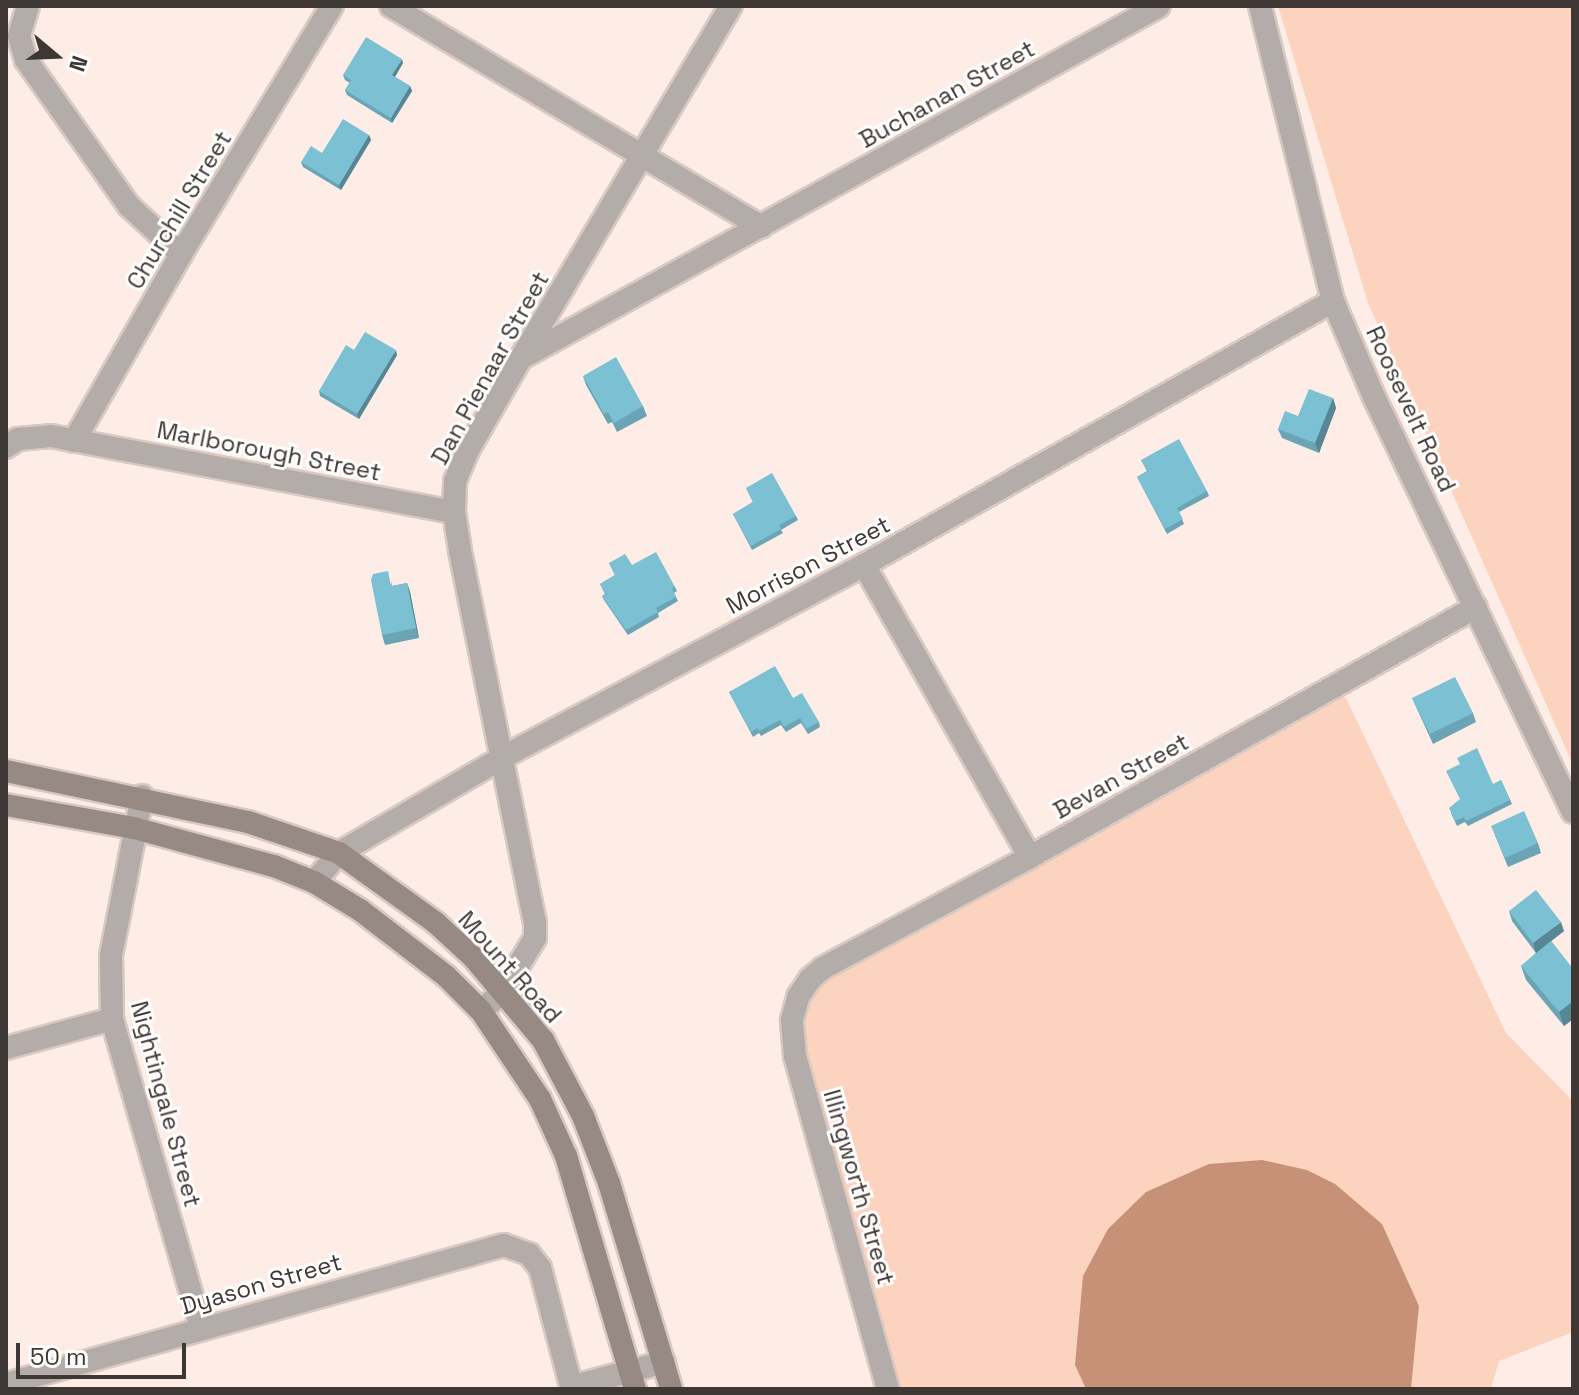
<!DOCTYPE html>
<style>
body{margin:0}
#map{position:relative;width:1579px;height:1395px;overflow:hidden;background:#feede6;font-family:"Space Grotesk",sans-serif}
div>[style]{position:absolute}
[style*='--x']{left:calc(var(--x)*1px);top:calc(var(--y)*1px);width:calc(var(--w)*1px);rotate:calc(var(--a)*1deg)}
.green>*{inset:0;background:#fcd3bf}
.water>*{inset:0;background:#c69177}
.roads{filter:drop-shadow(2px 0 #d8c9c2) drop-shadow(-2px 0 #d8c9c2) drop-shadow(0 2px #d8c9c2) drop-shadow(0 -2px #d8c9c2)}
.minor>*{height:22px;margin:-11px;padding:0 11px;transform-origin:11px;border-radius:11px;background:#b4aca8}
.secondary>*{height:22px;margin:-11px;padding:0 11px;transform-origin:11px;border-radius:11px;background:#978a84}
.wall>*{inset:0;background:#6ba5b5}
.shaded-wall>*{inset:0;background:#578694}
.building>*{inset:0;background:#7cc0d3}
span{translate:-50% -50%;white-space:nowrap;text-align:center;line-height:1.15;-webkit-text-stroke:6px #fefefe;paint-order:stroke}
.street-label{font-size:24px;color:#3f3733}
.frame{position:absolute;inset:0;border:8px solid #3f3733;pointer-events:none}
.north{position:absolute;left:16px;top:16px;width:80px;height:80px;-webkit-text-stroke:6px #fefefe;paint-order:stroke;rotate:109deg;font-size:22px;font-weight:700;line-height:32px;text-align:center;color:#3f3733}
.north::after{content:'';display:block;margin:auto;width:28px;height:36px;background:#3f3733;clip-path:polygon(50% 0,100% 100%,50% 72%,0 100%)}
.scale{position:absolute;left:16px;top:1343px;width:170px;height:36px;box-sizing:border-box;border:4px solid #3f3733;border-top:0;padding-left:10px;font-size:24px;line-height:28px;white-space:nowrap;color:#3f3733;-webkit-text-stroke:6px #fefefe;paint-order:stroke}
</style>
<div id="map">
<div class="green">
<i style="clip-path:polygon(1278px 6px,1573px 6px,1573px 765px,1368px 303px)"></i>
<i style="clip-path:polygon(1345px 696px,1506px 1033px,1573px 1101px,1573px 1332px,1499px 1361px,1491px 1389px,1411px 1389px,1419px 1306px,1075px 1365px,1086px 1389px,900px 1389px,803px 1042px,803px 1016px,811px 996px,835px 973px)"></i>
</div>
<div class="water">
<i style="clip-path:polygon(1262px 1160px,1307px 1170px,1335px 1184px,1382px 1224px,1419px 1306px,1411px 1389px,1086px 1389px,1075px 1365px,1083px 1276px,1108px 1229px,1146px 1192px,1209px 1164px)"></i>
</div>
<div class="roads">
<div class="minor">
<i style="--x:28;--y:6;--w:31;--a:107"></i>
<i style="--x:19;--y:36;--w:25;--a:74"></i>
<i style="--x:26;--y:60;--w:179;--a:54.8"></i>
<i style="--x:129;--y:206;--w:71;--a:42.7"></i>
<i style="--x:391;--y:6;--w:431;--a:30.8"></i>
<i style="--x:1260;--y:6;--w:304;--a:76.1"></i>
<i style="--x:1333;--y:301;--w:104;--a:66.9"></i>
<i style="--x:1374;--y:397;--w:460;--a:64.4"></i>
<i style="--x:523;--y:357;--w:726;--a:-28.89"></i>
<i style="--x:74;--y:441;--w:215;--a:-60.2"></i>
<i style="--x:181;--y:254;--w:290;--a:-58.7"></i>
<i style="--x:6;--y:447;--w:14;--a:-34"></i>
<i style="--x:18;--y:439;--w:33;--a:-5"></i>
<i style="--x:51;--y:436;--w:410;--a:10.7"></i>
<i style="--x:864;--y:565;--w:336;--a:60.4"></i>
<i style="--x:142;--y:796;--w:163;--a:101"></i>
<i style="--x:111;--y:956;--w:63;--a:89.1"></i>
<i style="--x:112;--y:1019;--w:322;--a:73.9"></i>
<i style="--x:314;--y:882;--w:38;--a:-49"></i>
<i style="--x:339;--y:853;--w:190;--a:-30.3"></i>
<i style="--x:503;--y:757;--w:409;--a:-28"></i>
<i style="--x:864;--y:565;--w:538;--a:-29.38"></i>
<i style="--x:481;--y:1011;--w:30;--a:-42"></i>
<i style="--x:503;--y:991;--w:62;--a:-58.9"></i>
<i style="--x:535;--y:938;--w:15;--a:-90"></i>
<i style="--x:535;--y:923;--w:380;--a:-101.4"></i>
<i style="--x:460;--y:550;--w:38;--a:-99"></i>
<i style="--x:454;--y:512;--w:31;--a:-88"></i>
<i style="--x:455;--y:481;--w:34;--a:-67"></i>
<i style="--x:468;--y:450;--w:106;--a:-60.1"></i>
<i style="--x:521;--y:358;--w:410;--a:-59.2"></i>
<i style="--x:6;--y:1048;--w:110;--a:-15.3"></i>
<i style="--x:6;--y:1384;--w:517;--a:-15.6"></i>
<i style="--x:504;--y:1245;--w:27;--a:20"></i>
<i style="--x:529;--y:1254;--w:18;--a:52"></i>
<i style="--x:540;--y:1268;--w:125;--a:75.2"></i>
<i style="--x:571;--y:1387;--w:96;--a:-15"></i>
<i style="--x:888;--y:1389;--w:346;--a:-105.6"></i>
<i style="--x:795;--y:1056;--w:36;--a:-95"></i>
<i style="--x:792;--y:1020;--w:24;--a:-75"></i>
<i style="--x:798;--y:997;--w:22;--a:-56"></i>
<i style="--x:810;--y:979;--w:17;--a:-40"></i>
<i style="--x:823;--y:968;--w:235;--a:-28.2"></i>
<i style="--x:1030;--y:857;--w:511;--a:-29.27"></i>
</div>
<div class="secondary">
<i style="--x:6;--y:771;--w:247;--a:11.9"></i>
<i style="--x:248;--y:822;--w:96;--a:18.8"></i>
<i style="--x:339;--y:853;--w:120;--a:35.8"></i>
<i style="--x:436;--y:923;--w:50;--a:42.6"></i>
<i style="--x:473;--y:957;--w:109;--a:49.9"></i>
<i style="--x:543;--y:1040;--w:86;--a:62.2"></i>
<i style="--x:583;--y:1116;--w:72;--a:68.8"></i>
<i style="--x:609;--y:1183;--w:215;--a:73.2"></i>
<i style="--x:6;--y:805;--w:130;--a:10.2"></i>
<i style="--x:134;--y:828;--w:145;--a:15.2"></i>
<i style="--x:274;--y:866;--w:43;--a:21.8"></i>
<i style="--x:314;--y:882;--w:54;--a:31.3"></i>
<i style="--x:360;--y:910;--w:108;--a:37.5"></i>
<i style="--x:446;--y:976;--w:49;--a:45"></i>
<i style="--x:481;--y:1011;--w:106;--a:56.2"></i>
<i style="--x:540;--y:1099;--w:63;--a:65.5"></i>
<i style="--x:566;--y:1156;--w:243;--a:73.5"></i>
</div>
</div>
<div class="wall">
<i style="clip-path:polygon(403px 63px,395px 77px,410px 86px,412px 91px,392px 123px,347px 95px,345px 90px,350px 83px,345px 80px,343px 75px)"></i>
<i style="clip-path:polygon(369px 135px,371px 140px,341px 190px,303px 167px,301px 162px)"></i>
<i style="clip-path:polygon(354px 350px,397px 355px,359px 419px,320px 396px,319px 391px)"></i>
<i style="clip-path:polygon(583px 376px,643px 406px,647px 416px,617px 432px,612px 422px,608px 424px,586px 385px)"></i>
<i style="clip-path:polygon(1333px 398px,1336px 408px,1319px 453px,1282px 438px,1278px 429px)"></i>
<i style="clip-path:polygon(1141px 460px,1207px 491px,1209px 496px,1179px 512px,1184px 524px,1167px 534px,1137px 477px,1147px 471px)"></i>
<i style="clip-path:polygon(746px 488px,796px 516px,798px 520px,781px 530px,783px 533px,752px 550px,733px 514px,753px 502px)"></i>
<i style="clip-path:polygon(609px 563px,632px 565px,675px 587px,677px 591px,674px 593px,678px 601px,658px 613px,659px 617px,628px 635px,604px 600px,602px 596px,605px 594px,600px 584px,615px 575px)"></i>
<i style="clip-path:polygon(392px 581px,392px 586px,407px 583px,410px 592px,419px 638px,385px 645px,382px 635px)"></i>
<i style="clip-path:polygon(729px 692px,793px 698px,819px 722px,820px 727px,808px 734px,801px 723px,786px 732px,781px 725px,761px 736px,759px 733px,753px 737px)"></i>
<i style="clip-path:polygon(1412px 698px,1473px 713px,1476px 722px,1433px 744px)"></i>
<i style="clip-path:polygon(1501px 780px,1512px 804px,1468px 826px,1465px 822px,1457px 826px,1451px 813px)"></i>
<i style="clip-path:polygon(1495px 835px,1538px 843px,1541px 853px,1508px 867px)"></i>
<i style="clip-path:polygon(1509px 911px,1564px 931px,1551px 941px,1573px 969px,1573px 1019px,1564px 1026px,1526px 980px,1521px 966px,1536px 953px,1512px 921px)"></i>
</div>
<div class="shaded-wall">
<i style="clip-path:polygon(402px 59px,403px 63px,393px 80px,392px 75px)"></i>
<i style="clip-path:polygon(410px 86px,412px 91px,392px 123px,391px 118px)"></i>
<i style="clip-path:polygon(369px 135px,371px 140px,341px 190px,339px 185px)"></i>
<i style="clip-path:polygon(396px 350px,397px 355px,359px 419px,357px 414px)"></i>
<i style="clip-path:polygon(1333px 398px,1336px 408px,1319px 453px,1315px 443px)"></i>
<i style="clip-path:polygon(407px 583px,410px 592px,419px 638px,416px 628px)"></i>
<i style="clip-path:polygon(1561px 922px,1564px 931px,1536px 953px,1533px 943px)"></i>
<i style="clip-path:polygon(1573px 1001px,1573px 1019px,1564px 1026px,1559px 1012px)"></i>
</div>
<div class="building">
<i style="clip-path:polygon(366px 37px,402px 59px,392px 75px,410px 86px,391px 118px,345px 90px,351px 80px,343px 75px)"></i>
<i style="clip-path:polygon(343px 119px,369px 135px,339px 185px,301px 162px,311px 146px,322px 153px)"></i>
<i style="clip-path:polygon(365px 332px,396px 350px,357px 414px,319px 391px,346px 345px,354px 350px)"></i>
<i style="clip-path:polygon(616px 357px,643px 406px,614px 423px,608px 412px,604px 414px,583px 376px)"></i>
<i style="clip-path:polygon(1309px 389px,1333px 398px,1315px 443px,1278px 429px,1285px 411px,1298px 416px)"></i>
<i style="clip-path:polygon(1179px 439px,1207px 491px,1177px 508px,1183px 519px,1165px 529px,1137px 477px,1148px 471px,1141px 460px)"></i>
<i style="clip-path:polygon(772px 473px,796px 516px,779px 525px,781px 529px,751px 546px,733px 514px,753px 502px,746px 488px)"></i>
<i style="clip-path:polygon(656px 552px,675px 587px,672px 588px,676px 597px,656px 608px,658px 612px,626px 630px,602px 596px,606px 594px,600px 584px,615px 575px,609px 563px,625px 554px,632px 565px)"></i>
<i style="clip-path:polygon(388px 571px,391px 586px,407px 583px,416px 628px,382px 635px,371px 580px,373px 574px)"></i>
<i style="clip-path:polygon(775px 666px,793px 698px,802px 693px,819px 722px,806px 729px,800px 718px,784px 727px,780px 720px,759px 731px,758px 728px,751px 732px,729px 692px)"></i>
<i style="clip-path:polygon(1455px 677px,1473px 713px,1430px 734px,1412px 698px)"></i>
<i style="clip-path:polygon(1477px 748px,1493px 784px,1501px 780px,1510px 800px,1466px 821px,1464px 817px,1455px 821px,1449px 808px,1460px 799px,1446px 771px,1460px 764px,1457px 758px)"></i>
<i style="clip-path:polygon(1524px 811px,1538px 843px,1505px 858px,1491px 826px)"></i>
<i style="clip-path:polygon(1536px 890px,1561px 922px,1533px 943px,1509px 911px)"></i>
<i style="clip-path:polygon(1551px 941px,1573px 969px,1573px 1001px,1559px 1012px,1521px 966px)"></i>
</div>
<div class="street-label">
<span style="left:947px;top:94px;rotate:-29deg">Buchanan Street</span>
<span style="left:179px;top:210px;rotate:-59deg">Churchill Street</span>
<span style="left:490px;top:368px;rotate:-61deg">Dan Pienaar Street</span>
<span style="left:1411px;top:409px;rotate:65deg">Roosevelt Road</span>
<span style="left:269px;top:451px;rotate:11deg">Marlborough Street</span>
<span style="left:808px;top:565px;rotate:-28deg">Morrison Street</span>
<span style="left:1121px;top:776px;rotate:-29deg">Bevan Street</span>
<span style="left:510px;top:967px;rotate:48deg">Mount Road</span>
<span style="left:166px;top:1104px;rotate:75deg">Nightingale Street</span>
<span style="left:859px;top:1187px;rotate:74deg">Illingworth Street</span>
<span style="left:261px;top:1284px;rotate:-16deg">Dyason Street</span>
</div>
<div class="frame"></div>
<div class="north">N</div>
<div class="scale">50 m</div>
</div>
